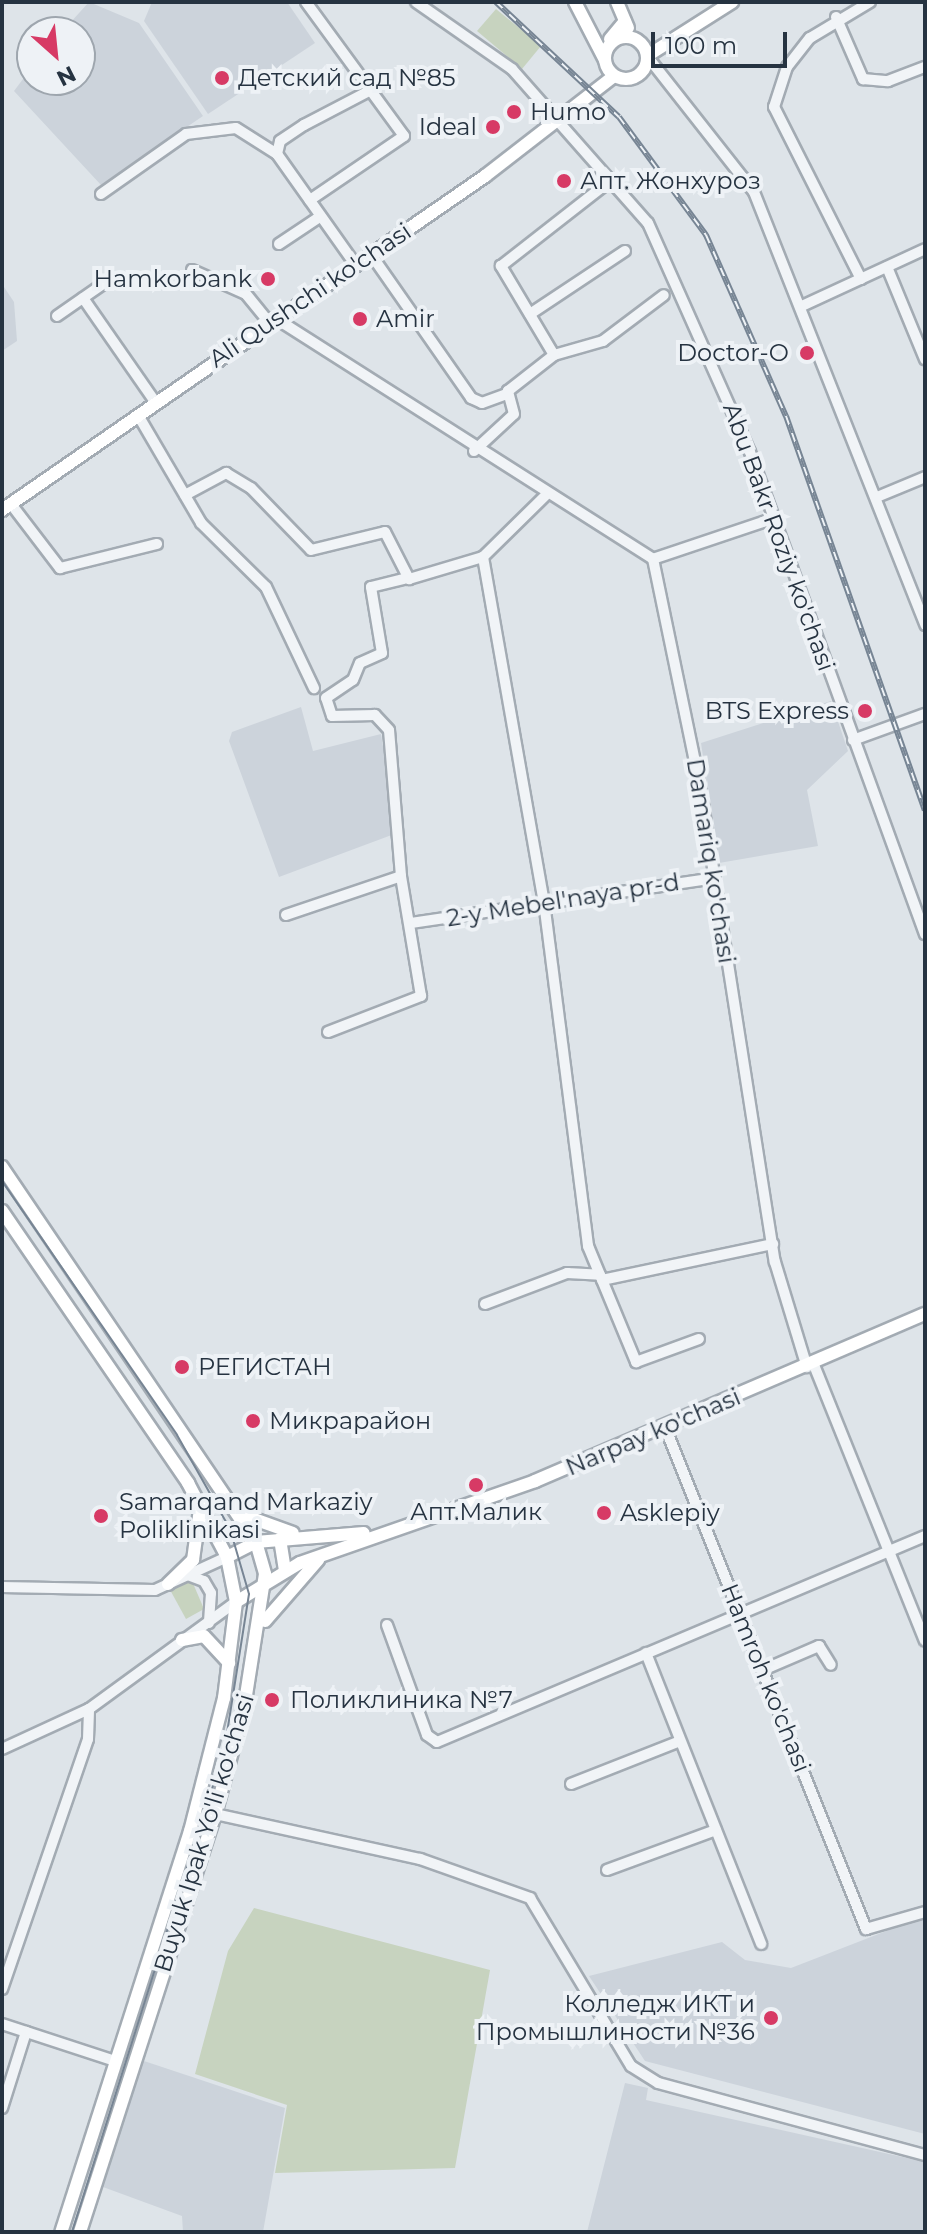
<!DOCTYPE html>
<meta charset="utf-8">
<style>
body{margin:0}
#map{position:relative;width:927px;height:2234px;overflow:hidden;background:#dee4e9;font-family:Montserrat,sans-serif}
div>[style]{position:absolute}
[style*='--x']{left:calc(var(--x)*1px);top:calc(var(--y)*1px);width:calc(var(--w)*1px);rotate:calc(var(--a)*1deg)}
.built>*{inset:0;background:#ccd3db}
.green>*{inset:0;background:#c7d3bf}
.roads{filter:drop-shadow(2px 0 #a3abb3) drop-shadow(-2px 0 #a3abb3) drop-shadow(0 2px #a3abb3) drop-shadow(0 -2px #a3abb3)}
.minor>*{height:10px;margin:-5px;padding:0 5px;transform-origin:5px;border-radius:5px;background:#f1f4f7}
.major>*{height:12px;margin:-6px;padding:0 6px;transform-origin:6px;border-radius:6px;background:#fff}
.major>.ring{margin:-6px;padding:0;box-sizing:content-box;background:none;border:12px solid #fff;border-radius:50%}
.tram>*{height:2px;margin:-1px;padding:0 1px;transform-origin:1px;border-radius:1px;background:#778594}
.rail>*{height:6px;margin-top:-3px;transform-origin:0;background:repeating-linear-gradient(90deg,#eef2f6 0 9px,#778594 0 18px);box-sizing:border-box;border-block:2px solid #778594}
.dots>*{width:22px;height:22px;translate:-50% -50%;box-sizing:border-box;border:4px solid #eef2f6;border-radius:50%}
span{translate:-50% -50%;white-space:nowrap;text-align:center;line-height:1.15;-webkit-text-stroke:8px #eef2f6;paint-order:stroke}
.poi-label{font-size:24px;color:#263341}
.left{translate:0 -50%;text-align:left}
.right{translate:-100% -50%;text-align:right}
.street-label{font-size:24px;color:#263341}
.frame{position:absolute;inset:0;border:4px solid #263341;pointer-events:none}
.north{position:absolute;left:16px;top:16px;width:80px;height:80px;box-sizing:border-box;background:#eef2f6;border:2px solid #9ea6ae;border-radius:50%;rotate:153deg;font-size:22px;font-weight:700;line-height:32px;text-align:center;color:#263341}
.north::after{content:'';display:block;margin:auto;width:28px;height:36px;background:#d73a65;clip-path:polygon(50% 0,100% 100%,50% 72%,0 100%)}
.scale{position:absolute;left:651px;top:32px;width:136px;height:36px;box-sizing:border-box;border:4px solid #263341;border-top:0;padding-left:10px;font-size:24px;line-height:28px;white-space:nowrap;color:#263341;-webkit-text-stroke:6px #eef2f6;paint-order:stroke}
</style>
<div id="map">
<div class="built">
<i style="clip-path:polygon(89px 2px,139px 23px,203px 116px,101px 185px,14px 91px,32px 67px,32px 80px,80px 80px,80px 32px,69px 32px,70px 23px)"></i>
<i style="clip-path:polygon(152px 2px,287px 2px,315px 43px,208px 114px,144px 21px)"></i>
<i style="clip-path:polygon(2px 284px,14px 302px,17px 341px,2px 351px)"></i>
<i style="clip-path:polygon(831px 701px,848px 751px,807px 790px,818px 846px,719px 863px,701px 743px)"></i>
<i style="clip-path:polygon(301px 707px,313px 751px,381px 734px,397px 833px,279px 877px,229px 741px,232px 732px)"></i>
<i style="clip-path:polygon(925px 1916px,925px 2134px,645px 2061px,589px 1976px,722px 1942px,745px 1960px,791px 1968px)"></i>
<i style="clip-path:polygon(141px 2060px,285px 2108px,263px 2232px,183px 2232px,182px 2216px,103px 2187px)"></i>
<i style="clip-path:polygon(625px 2083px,648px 2088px,646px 2100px,925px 2162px,925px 2232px,587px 2232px)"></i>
</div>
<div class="green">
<i style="clip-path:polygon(496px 9px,541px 46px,522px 69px,477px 31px)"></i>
<i style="clip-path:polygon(192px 1581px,204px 1609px,186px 1619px,169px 1588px)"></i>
<i style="clip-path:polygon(254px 1908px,490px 1970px,455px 2168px,275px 2173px,287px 2105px,195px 2074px,228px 1951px)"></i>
</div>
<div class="roads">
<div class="minor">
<i style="--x:306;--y:2;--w:166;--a:53.8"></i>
<i style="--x:404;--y:136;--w:114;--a:145.8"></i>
<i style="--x:416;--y:2;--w:117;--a:34.9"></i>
<i style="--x:512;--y:69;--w:205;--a:48.6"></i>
<i style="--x:648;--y:223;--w:251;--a:66"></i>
<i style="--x:750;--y:452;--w:513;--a:70.05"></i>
<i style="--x:836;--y:17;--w:68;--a:66.5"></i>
<i style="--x:863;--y:79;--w:25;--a:5"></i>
<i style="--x:888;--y:81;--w:40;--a:-21"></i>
<i style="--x:647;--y:56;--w:173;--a:51.8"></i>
<i style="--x:754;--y:192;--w:466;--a:68.4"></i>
<i style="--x:277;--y:154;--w:13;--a:-77"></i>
<i style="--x:280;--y:141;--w:29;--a:-34"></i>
<i style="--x:304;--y:125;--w:78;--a:-27.6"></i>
<i style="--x:101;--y:194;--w:104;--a:-35.2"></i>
<i style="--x:186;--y:134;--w:50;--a:-6.8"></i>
<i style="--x:236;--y:128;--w:49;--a:32.4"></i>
<i style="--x:277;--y:154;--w:135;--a:54.7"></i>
<i style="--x:279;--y:244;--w:50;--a:-33.7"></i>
<i style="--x:370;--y:253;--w:177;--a:55.1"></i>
<i style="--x:471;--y:398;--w:12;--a:24"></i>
<i style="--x:482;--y:403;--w:27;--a:-20"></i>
<i style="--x:887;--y:267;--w:100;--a:67.6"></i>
<i style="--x:192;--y:270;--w:59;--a:24"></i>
<i style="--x:246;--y:294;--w:36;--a:51"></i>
<i style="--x:861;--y:279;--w:193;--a:-116.8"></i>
<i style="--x:774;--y:107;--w:42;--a:-72"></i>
<i style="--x:787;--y:67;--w:37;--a:-52"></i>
<i style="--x:810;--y:38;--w:70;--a:-31"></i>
<i style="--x:83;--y:298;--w:128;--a:55.2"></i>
<i style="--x:804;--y:305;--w:133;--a:-24.8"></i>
<i style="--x:530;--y:314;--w:114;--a:-33.6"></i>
<i style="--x:57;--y:316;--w:60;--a:-34.8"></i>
<i style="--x:275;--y:318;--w:448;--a:32.5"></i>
<i style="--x:653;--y:559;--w:231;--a:78.3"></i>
<i style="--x:700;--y:785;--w:483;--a:81.1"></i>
<i style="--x:775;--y:1262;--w:110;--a:73.1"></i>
<i style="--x:554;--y:355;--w:51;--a:-15.9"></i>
<i style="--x:603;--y:341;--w:76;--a:-37"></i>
<i style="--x:138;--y:415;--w:125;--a:59.7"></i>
<i style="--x:201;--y:523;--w:91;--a:44.6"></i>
<i style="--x:266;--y:587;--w:112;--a:64.6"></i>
<i style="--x:474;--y:451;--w:54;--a:-42.8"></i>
<i style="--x:514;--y:414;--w:24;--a:-105"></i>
<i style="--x:508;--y:391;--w:58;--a:-38"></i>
<i style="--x:554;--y:355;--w:104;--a:-120.8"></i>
<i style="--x:501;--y:266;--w:140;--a:-38"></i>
<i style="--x:185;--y:495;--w:47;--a:-28.2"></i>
<i style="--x:226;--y:473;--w:29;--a:31"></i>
<i style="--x:251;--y:488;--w:86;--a:45.9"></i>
<i style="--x:311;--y:550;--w:76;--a:-13.7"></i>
<i style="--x:385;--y:532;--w:53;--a:62.9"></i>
<i style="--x:409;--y:579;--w:77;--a:-16.6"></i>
<i style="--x:545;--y:496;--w:87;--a:135.5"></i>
<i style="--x:483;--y:557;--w:350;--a:80"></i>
<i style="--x:544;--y:902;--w:347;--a:82.7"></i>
<i style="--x:588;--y:1246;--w:126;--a:67.5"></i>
<i style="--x:636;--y:1362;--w:67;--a:-20.1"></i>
<i style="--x:877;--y:497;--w:52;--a:-22.6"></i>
<i style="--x:11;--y:504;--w:81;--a:52.6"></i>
<i style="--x:60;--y:568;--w:100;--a:-13.9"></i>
<i style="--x:653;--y:559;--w:129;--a:-18.6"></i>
<i style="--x:853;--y:740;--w:77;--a:-19.9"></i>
<i style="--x:286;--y:915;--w:121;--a:-18.7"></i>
<i style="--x:411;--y:923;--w:306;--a:-8.4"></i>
<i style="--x:328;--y:1032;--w:100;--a:-21.2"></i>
<i style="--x:421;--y:996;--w:122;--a:-99.5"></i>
<i style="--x:401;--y:876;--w:146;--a:-94.7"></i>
<i style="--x:389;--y:730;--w:21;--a:-133"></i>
<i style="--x:375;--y:715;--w:43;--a:178.7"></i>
<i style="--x:332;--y:716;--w:19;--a:-108"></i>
<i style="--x:326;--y:698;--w:32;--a:-34"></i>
<i style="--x:353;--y:680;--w:18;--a:-68"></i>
<i style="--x:360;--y:663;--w:24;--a:-24"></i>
<i style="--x:382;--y:653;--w:67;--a:-99.5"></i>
<i style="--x:371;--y:587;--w:34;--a:-14"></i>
<i style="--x:602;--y:1280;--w:175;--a:-11.9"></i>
<i style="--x:485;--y:1304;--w:88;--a:-20.7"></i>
<i style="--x:567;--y:1273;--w:33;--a:3"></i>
<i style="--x:814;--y:1365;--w:297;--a:68.1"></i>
<i style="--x:665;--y:1427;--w:541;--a:68.18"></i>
<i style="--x:866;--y:1929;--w:61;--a:-16.1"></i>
<i style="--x:188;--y:1575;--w:17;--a:21"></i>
<i style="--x:204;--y:1581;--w:14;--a:60"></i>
<i style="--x:211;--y:1593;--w:30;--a:94"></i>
<i style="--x:2;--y:1587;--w:153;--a:1.1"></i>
<i style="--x:155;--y:1590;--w:79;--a:-24.6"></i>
<i style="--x:387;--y:1625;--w:117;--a:70"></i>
<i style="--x:427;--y:1735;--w:12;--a:35"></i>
<i style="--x:437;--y:1742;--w:530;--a:-22.89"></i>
<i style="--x:646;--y:1653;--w:313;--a:68.4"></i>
<i style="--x:763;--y:1670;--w:61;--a:-23.2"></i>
<i style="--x:819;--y:1646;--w:22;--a:58"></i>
<i style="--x:2;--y:1749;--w:96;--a:-24.7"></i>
<i style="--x:89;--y:1709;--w:182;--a:-36.1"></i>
<i style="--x:571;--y:1784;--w:117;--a:-21.5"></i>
<i style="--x:215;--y:1814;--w:210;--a:12.4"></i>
<i style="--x:420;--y:1859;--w:117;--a:19.5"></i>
<i style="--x:530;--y:1898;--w:196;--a:59"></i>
<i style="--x:631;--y:2066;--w:32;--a:32"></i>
<i style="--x:658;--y:2083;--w:277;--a:15.1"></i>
<i style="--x:607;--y:1870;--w:116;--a:-20.2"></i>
<i style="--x:2;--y:1989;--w:264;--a:-71"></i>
<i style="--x:88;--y:1739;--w:30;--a:-88"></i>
<i style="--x:2;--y:2024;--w:119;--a:18.1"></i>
<i style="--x:2;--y:2108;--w:80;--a:-72.5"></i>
</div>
<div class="major">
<i style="--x:575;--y:2;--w:65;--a:62.7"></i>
<i style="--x:617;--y:2;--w:28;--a:67"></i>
<i class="ring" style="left:605px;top:37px;width:30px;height:30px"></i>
<i style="--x:610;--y:39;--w:23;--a:-50"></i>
<i style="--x:647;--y:56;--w:101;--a:-32.4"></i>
<i style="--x:2;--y:510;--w:587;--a:-34.66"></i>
<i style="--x:485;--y:176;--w:163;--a:-37.8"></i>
<i style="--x:2;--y:1167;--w:453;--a:55.9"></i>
<i style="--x:256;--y:1542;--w:33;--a:74"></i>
<i style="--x:265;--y:1574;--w:136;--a:98.9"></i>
<i style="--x:244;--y:1708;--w:110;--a:105.3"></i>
<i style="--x:215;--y:1814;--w:439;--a:107.9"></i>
<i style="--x:2;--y:1211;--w:330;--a:55.6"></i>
<i style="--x:188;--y:1483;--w:84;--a:62.2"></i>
<i style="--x:227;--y:1557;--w:46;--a:78.7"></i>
<i style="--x:236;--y:1602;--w:97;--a:97.1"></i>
<i style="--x:224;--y:1698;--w:137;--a:104.3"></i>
<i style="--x:190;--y:1831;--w:421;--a:107.8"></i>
<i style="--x:240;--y:1514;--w:56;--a:19.7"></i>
<i style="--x:280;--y:1539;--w:32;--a:81"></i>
<i style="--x:227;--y:1557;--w:33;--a:-27"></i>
<i style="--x:256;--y:1542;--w:108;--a:-4.8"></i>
<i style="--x:168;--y:1584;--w:35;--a:-44"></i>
<i style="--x:193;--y:1560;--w:51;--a:-82.2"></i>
<i style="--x:236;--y:1602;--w:75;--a:-31.4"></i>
<i style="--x:300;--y:1563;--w:249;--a:-19.2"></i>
<i style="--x:535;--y:1481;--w:424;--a:-23.2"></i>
<i style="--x:265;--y:1621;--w:81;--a:-49"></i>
<i style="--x:182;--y:1640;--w:22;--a:-10"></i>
<i style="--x:204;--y:1636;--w:37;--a:47"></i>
</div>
</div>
<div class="tram">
<i style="--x:2;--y:1181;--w:308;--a:55.4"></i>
<i style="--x:177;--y:1435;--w:108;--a:60.6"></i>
<i style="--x:230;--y:1529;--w:68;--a:73.7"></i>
<i style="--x:249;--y:1594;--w:159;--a:99"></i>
<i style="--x:224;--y:1751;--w:504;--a:107.54"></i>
</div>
<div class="rail">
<i style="--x:496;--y:2;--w:168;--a:43.1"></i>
<i style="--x:619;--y:117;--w:147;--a:53.6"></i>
<i style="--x:706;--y:235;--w:198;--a:66.2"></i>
<i style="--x:786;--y:416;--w:418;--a:70.6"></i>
</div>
<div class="dots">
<i style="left:222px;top:78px;background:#d73a65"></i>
<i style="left:514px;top:112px;background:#d73a65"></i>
<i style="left:493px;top:127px;background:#d73a65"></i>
<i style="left:564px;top:181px;background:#d73a65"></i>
<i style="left:268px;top:279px;background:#d73a65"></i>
<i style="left:360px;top:319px;background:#d73a65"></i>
<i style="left:807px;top:353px;background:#d73a65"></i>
<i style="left:865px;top:711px;background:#d73a65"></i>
<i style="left:182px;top:1367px;background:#d73a65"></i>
<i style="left:253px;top:1421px;background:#d73a65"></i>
<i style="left:476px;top:1485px;background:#d73a65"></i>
<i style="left:604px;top:1513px;background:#d73a65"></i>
<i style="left:101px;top:1516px;background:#d73a65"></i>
<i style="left:272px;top:1700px;background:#d73a65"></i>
<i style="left:771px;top:2018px;background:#d73a65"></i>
</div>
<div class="poi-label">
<span class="left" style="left:238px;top:78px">Детский сад №85</span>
<span class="left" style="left:530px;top:112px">Humo</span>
<span class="right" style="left:477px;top:127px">Ideal</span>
<span class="left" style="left:580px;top:181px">Апт. Жонхуроз</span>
<span class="right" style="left:252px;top:279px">Hamkorbank</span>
<span class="left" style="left:376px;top:319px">Amir</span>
<span class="right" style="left:789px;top:353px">Doctor-O</span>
<span class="right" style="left:849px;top:711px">BTS Express</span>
<span class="left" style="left:198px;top:1367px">РЕГИСТАН</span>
<span class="left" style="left:269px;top:1421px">Микрарайон</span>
<span class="left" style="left:119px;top:1516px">Samarqand Markaziy<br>Poliklinikasi</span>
<span style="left:476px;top:1512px">Апт.Малик</span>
<span class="left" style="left:620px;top:1513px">Asklepiy</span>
<span class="left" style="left:290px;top:1700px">Поликлиника №7</span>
<span class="right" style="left:755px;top:2018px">Колледж ИКТ и<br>Промышлиности №36</span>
</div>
<div class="street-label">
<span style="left:310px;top:295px;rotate:-34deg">Ali Qushchi ko'chasi</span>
<span style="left:779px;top:537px;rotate:70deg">Abu Bakr Roziy ko'chasi</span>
<span style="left:711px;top:861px;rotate:81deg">Damariq ko'chasi</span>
<span style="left:563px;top:900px;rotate:-9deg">2-y Mebel'naya pr-d</span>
<span style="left:653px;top:1432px;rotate:-23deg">Narpay ko'chasi</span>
<span style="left:766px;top:1678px;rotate:68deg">Hamroh ko'chasi</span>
<span style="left:204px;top:1833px;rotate:-73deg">Buyuk Ipak Yo'li ko'chasi</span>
</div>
<div class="frame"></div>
<div class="north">N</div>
<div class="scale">100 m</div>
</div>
